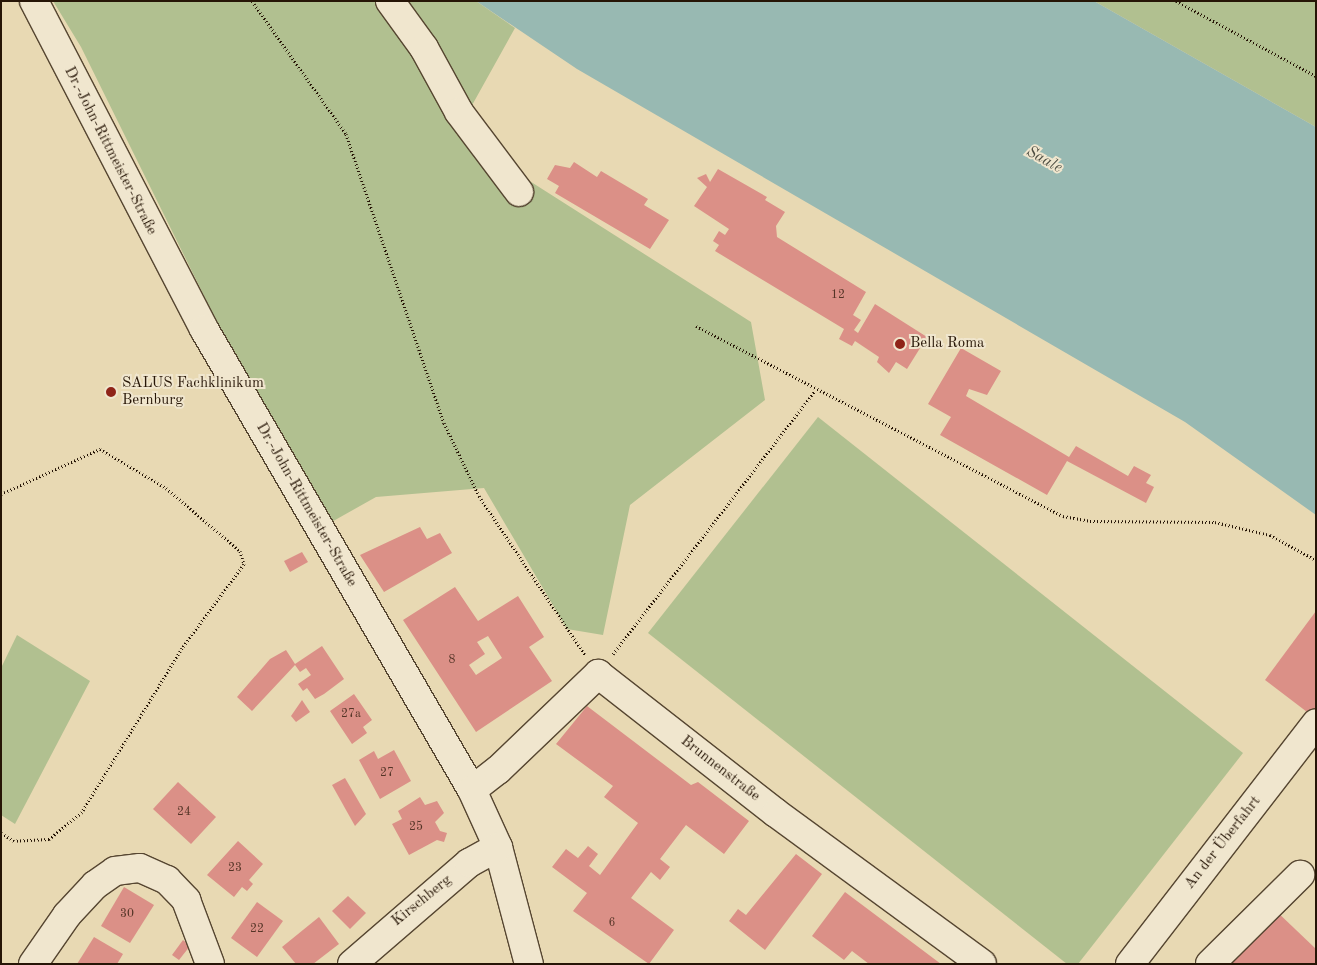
<!DOCTYPE html>
<meta charset="utf-8">
<style>
body{margin:0}
#map{position:relative;width:1317px;height:965px;overflow:hidden;background:#e8d9b3;font-family:"Old Standard TT",serif}
div>[style]{position:absolute}
[style*='--x']{left:calc(var(--x)*1px);top:calc(var(--y)*1px);width:calc(var(--w)*1px);rotate:calc(var(--a)*1deg)}
.green>*{inset:0;background:#b1c090}
.water>*{inset:0;background:#98b9b2}
.building>*{inset:0;background:#db9087}
.path>*{height:3px;margin-top:-1.5px;transform-origin:0;background:repeating-linear-gradient(90deg,#261506 0 1px,transparent 0 3.5px)}
.roads{filter:drop-shadow(1px 0 #564631) drop-shadow(-1px 0 #564631) drop-shadow(0 1px #564631) drop-shadow(0 -1px #564631)}
.minor>*{height:28px;margin:-14px;padding:0 14px;transform-origin:14px;border-radius:14px;background:#f0e6ce}
.dots>*{width:14px;height:14px;translate:-50% -50%;box-sizing:border-box;border:2px solid #f0e6ce;border-radius:50%}
span{translate:-50% -50%;white-space:nowrap;text-align:center;line-height:1.15;-webkit-text-stroke:4px #f0e6ce;paint-order:stroke}
.number-label{font-size:12px;color:#533426}
.number-label span{-webkit-text-stroke-width:0}
.street-label{font-size:15px;color:#261506}
.poi-label{font-size:15px;color:#261506}
.left{translate:0 -50%;text-align:left}
.water-label{font-size:16px;color:#4e4e42;font-style:italic}
.frame{position:absolute;inset:0;border:2px solid #261506;pointer-events:none}
</style>
<div id="map">
<div class="green">
<i style="clip-path:polygon(53px 1px,476px 1px,515px 28px,456px 134px,751px 322px,765px 400px,630px 505px,603px 635px,567px 629px,484px 488px,376px 497px,328px 524px,217px 322px,81px 47px)"></i>
<i style="clip-path:polygon(1094px 1px,1316px 1px,1316px 127px)"></i>
<i style="clip-path:polygon(818px 417px,1243px 753px,1078px 964px,1067px 964px,648px 633px)"></i>
<i style="clip-path:polygon(17px 635px,90px 681px,15px 824px,1px 815px,1px 668px)"></i>
</div>
<div class="water">
<i style="clip-path:polygon(476px 1px,1094px 1px,1316px 127px,1316px 515px,1185px 422px,577px 69px)"></i>
</div>
<div class="building">
<i style="clip-path:polygon(574px 162px,597px 177px,601px 171px,648px 199px,644px 205px,669px 220px,650px 249px,555px 193px,559px 186px,547px 179px,555px 165px,570px 168px)"></i>
<i style="clip-path:polygon(718px 169px,767px 197px,765px 200px,785px 212px,776px 226px,777px 237px,866px 292px,853px 315px,861px 320px,854px 330px,858px 333px,875px 304px,927px 337px,907px 369px,896px 362px,889px 373px,877px 362px,879px 357px,855px 341px,852px 346px,839px 339px,844px 329px,715px 251px,719px 245px,713px 241px,719px 231px,725px 235px,729px 229px,694px 206px,707px 187px,697px 178px,706px 174px,710px 182px)"></i>
<i style="clip-path:polygon(961px 348px,1001px 371px,987px 395px,969px 389px,966px 396px,1069px 457px,1076px 446px,1128px 476px,1134px 466px,1151px 475px,1146px 483px,1154px 487px,1146px 503px,1067px 461px,1047px 495px,940px 435px,951px 417px,928px 404px)"></i>
<i style="clip-path:polygon(420px 527px,427px 539px,440px 533px,452px 553px,384px 592px,360px 555px)"></i>
<i style="clip-path:polygon(302px 552px,308px 562px,290px 572px,284px 561px)"></i>
<i style="clip-path:polygon(evenodd,455px 587px,478px 621px,518px 596px,544px 637px,529px 647px,552px 681px,476px 732px,403px 620px,455px 587px,488px 636px,502px 658px,476px 675px,469px 665px,485px 654px,477px 642px,488px 636px)"></i>
<i style="clip-path:polygon(1316px 611px,1316px 709px,1311px 715px,1265px 680px)"></i>
<i style="clip-path:polygon(322px 646px,344px 679px,324px 694px,315px 699px,307px 688px,303px 691px,298px 684px,311px 675px,306px 668px,300px 672px,295px 665px,252px 711px,237px 697px,270px 659px,286px 650px,295px 664px)"></i>
<i style="clip-path:polygon(354px 694px,372px 720px,363px 727px,367px 733px,352px 744px,330px 711px)"></i>
<i style="clip-path:polygon(302px 700px,310px 712px,296px 722px,291px 716px)"></i>
<i style="clip-path:polygon(587px 706px,691px 785px,698px 782px,749px 821px,724px 854px,686px 825px,660px 859px,670px 867px,660px 880px,651px 872px,631px 898px,674px 930px,649px 964px,573px 911px,587px 893px,552px 867px,566px 849px,578px 858px,588px 846px,598px 854px,589px 866px,600px 875px,638px 823px,604px 797px,613px 786px,556px 744px)"></i>
<i style="clip-path:polygon(394px 750px,411px 781px,380px 799px,359px 760px,374px 751px,378px 759px)"></i>
<i style="clip-path:polygon(345px 778px,366px 814px,355px 826px,332px 785px)"></i>
<i style="clip-path:polygon(178px 782px,216px 817px,191px 844px,153px 809px)"></i>
<i style="clip-path:polygon(420px 797px,425px 805px,437px 801px,444px 813px,435px 822px,440px 831px,447px 833px,444px 842px,437px 840px,409px 855px,392px 824px,402px 819px,398px 811px)"></i>
<i style="clip-path:polygon(238px 841px,263px 864px,249px 880px,253px 884px,247px 891px,242px 887px,234px 897px,207px 875px)"></i>
<i style="clip-path:polygon(796px 854px,822px 874px,765px 950px,729px 921px,738px 909px,746px 915px)"></i>
<i style="clip-path:polygon(124px 887px,154px 905px,130px 943px,101px 926px)"></i>
<i style="clip-path:polygon(845px 892px,941px 964px,869px 964px,852px 951px,844px 960px,812px 936px)"></i>
<i style="clip-path:polygon(348px 896px,366px 913px,350px 929px,332px 911px)"></i>
<i style="clip-path:polygon(257px 902px,283px 921px,257px 957px,231px 938px)"></i>
<i style="clip-path:polygon(1273px 908px,1316px 949px,1316px 964px,1220px 964px)"></i>
<i style="clip-path:polygon(319px 917px,339px 944px,313px 964px,296px 964px,282px 947px)"></i>
<i style="clip-path:polygon(94px 937px,123px 954px,117px 964px,77px 964px)"></i>
<i style="clip-path:polygon(183px 940px,190px 946px,179px 960px,172px 955px)"></i>
</div>
<div class="path">
<i style="--x:252;--y:1;--w:163;--a:54.7"></i>
<i style="--x:346;--y:134;--w:305;--a:71.3"></i>
<i style="--x:444;--y:423;--w:81;--a:64.4"></i>
<i style="--x:479;--y:496;--w:191;--a:56.3"></i>
<i style="--x:1176;--y:1;--w:159;--a:28.2"></i>
<i style="--x:696;--y:326;--w:413;--a:27.4"></i>
<i style="--x:1063;--y:516;--w:27;--a:10"></i>
<i style="--x:1090;--y:521;--w:125;--a:0.5"></i>
<i style="--x:1215;--y:522;--w:57;--a:13.3"></i>
<i style="--x:1270;--y:535;--w:52;--a:28.5"></i>
<i style="--x:1;--y:494;--w:109;--a:-24.4"></i>
<i style="--x:100;--y:449;--w:77;--a:30.6"></i>
<i style="--x:166;--y:488;--w:97;--a:40.4"></i>
<i style="--x:240;--y:551;--w:14;--a:73"></i>
<i style="--x:244;--y:564;--w:104;--a:126.4"></i>
<i style="--x:182;--y:648;--w:192;--a:121.4"></i>
<i style="--x:82;--y:812;--w:43;--a:140.7"></i>
<i style="--x:49;--y:839;--w:35;--a:177"></i>
<i style="--x:14;--y:841;--w:15;--a:-148"></i>
<i style="--x:613;--y:654;--w:332;--a:-52.5"></i>
</div>
<div class="roads">
<div class="minor">
<i style="--x:34;--y:1;--w:369;--a:62.6"></i>
<i style="--x:204;--y:329;--w:533;--a:59.83"></i>
<i style="--x:472;--y:790;--w:63;--a:65.5"></i>
<i style="--x:498;--y:847;--w:121;--a:75.2"></i>
<i style="--x:390;--y:1;--w:58;--a:54.1"></i>
<i style="--x:424;--y:48;--w:73;--a:61.3"></i>
<i style="--x:459;--y:112;--w:100;--a:53.1"></i>
<i style="--x:472;--y:790;--w:33;--a:-38"></i>
<i style="--x:498;--y:770;--w:139;--a:-43.8"></i>
<i style="--x:598;--y:674;--w:226;--a:38"></i>
<i style="--x:776;--y:813;--w:255;--a:36.2"></i>
<i style="--x:33;--y:964;--w:60;--a:-55.2"></i>
<i style="--x:67;--y:915;--w:41;--a:-47"></i>
<i style="--x:95;--y:885;--w:24;--a:-35"></i>
<i style="--x:115;--y:871;--w:25;--a:-7"></i>
<i style="--x:140;--y:868;--w:30;--a:24"></i>
<i style="--x:167;--y:880;--w:28;--a:46"></i>
<i style="--x:186;--y:900;--w:68;--a:69.4"></i>
<i style="--x:352;--y:964;--w:155;--a:-40.8"></i>
<i style="--x:469;--y:863;--w:33;--a:-29"></i>
<i style="--x:1130;--y:964;--w:304;--a:-52.3"></i>
<i style="--x:1210;--y:964;--w:127;--a:-44.7"></i>
</div>
</div>
<div class="dots">
<i style="left:900px;top:344px;background:#8f2418"></i>
<i style="left:111px;top:392px;background:#8f2418"></i>
</div>
<div class="number-label">
<span style="left:838px;top:296px">12</span>
<span style="left:452px;top:661px">8</span>
<span style="left:351px;top:715px">27a</span>
<span style="left:387px;top:774px">27</span>
<span style="left:184px;top:813px">24</span>
<span style="left:416px;top:828px">25</span>
<span style="left:235px;top:869px">23</span>
<span style="left:127px;top:915px">30</span>
<span style="left:612px;top:924px">6</span>
<span style="left:257px;top:930px">22</span>
</div>
<div class="street-label">
<span style="left:110px;top:151px;rotate:63deg">Dr.-John-Rittmeister-Straße</span>
<span style="left:306px;top:505px;rotate:60deg">Dr.-John-Rittmeister-Straße</span>
<span style="left:720px;top:769px;rotate:38deg">Brunnenstraße</span>
<span style="left:1223px;top:843px;rotate:-52deg">An der Überfahrt</span>
<span style="left:422px;top:901px;rotate:-39deg">Kirschberg</span>
</div>
<div class="poi-label">
<span class="left" style="left:910px;top:344px">Bella Roma</span>
<span class="left" style="left:122px;top:392px">SALUS Fachklinikum<br>Bernburg</span>
</div>
<div class="water-label">
<span style="left:1044px;top:160px;rotate:29deg">Saale</span>
</div>
<div class="frame"></div>
</div>
